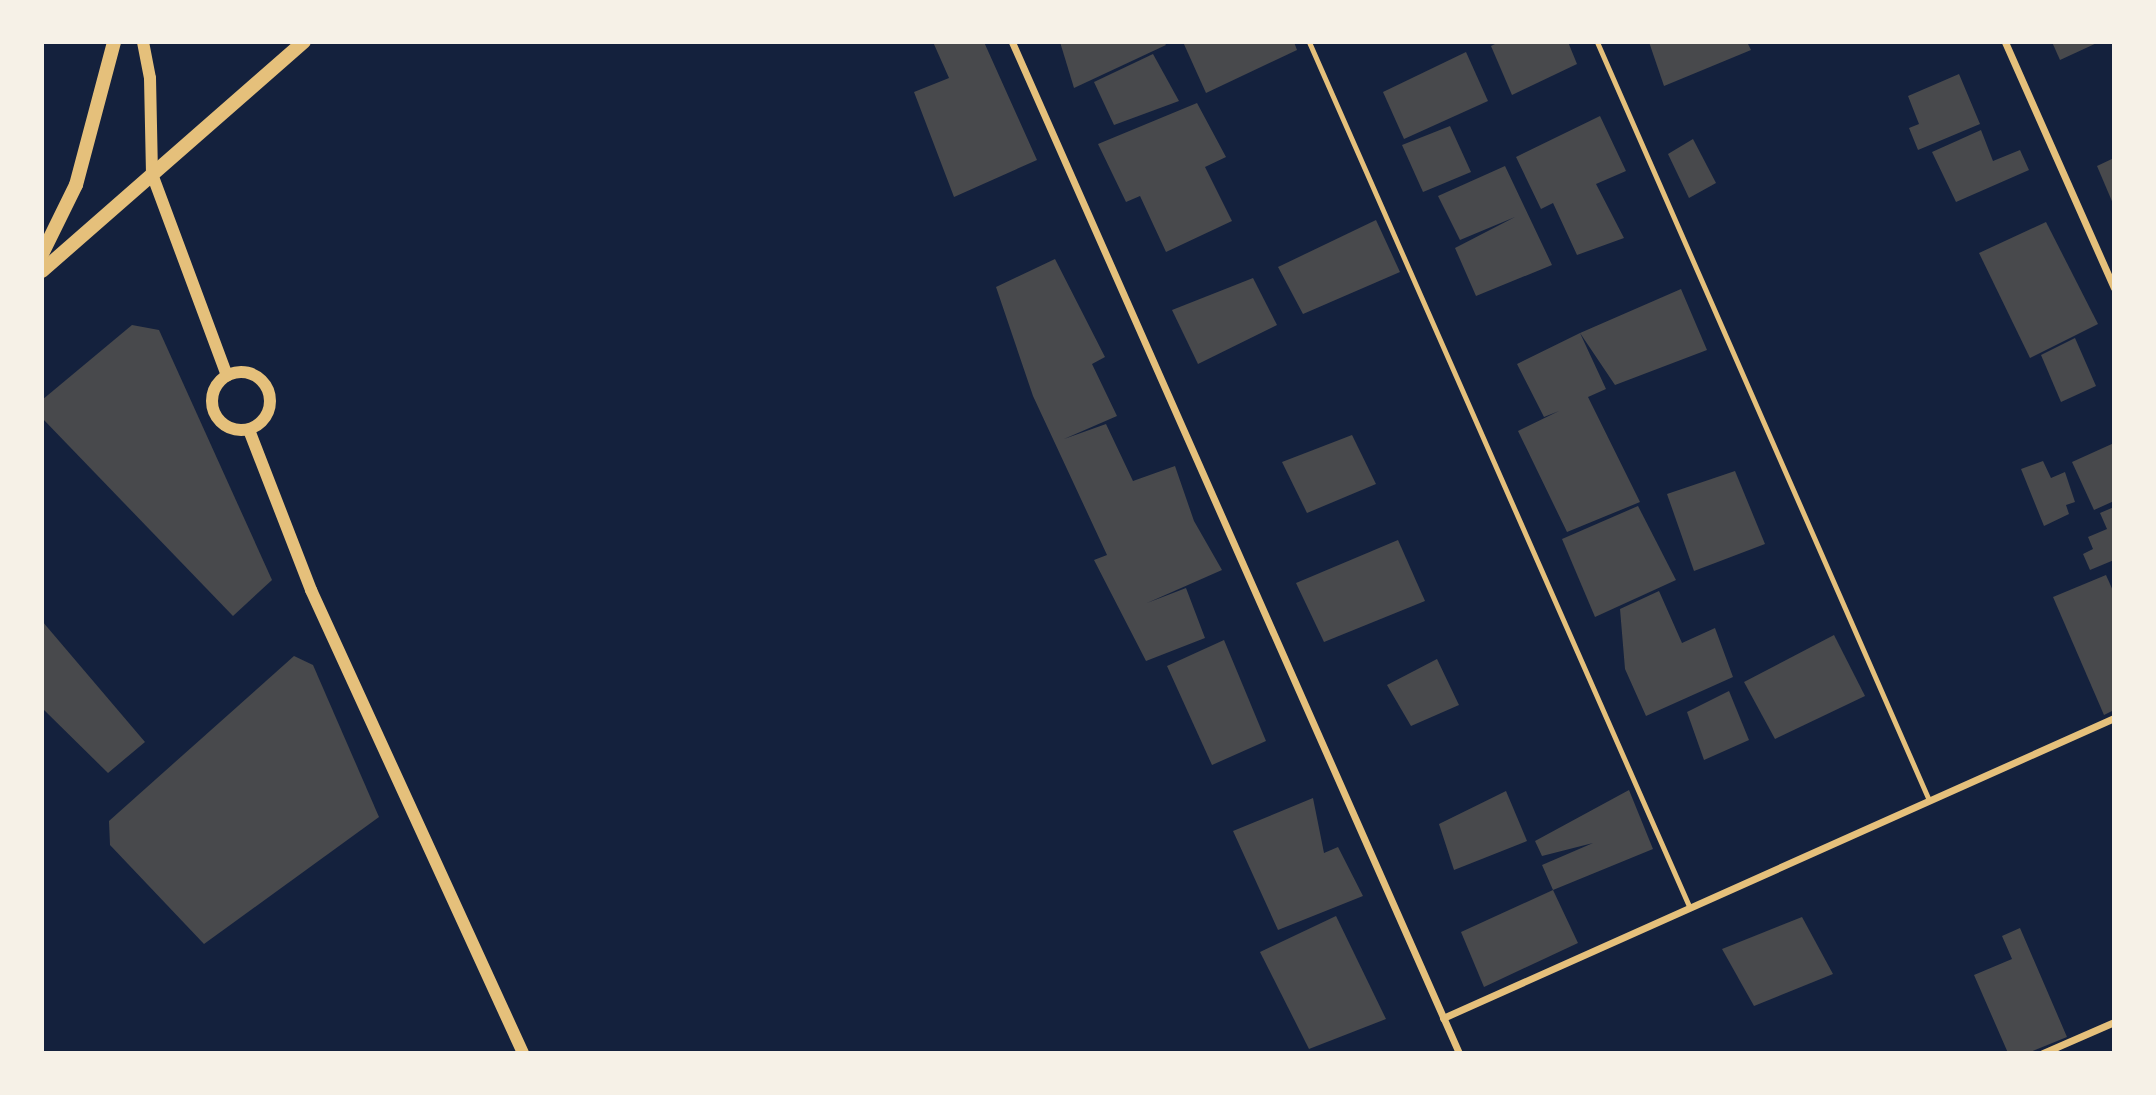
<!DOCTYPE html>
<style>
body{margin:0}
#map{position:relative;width:2156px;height:1095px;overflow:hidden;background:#14213d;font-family:"Source Sans 3",sans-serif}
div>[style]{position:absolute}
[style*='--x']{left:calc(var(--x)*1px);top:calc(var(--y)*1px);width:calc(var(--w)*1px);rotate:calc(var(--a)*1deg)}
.building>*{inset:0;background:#48494c}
.service>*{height:5px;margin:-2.5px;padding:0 2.5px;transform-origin:2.5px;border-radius:2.5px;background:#e5c07b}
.minor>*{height:7px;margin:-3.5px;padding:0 3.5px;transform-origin:3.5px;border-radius:3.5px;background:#e5c07b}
.tertiary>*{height:12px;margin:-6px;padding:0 6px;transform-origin:6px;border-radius:6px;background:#e5c07b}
.tertiary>.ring{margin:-6px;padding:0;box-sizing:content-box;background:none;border:12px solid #e5c07b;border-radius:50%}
.secondary>*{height:14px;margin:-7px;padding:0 7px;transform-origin:7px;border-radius:7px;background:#e5c07b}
span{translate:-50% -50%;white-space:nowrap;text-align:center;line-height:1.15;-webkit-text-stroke:5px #f6f1e7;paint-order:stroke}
.frame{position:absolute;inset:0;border:44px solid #f6f1e7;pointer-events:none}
</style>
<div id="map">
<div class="building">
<i style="clip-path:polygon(933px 42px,984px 42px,1037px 160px,954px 197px,914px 92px,949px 78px)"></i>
<i style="clip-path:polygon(1060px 42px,1164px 42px,1166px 45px,1074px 88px)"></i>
<i style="clip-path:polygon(1183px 42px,1294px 42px,1297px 50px,1206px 93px)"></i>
<i style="clip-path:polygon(1499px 42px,1568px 42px,1577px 64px,1512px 95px,1491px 46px)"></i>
<i style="clip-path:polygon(1649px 42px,1747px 42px,1751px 50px,1664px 86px)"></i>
<i style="clip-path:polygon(2052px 42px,2099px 42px,2060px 60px)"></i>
<i style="clip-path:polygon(1466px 52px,1488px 101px,1404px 139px,1383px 92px)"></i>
<i style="clip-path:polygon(1153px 54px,1179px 101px,1114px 125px,1094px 82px)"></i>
<i style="clip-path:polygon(1959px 74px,1980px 124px,1918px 150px,1909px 128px,1919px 124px,1908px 96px)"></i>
<i style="clip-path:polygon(1197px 103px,1226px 157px,1205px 167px,1232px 221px,1166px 252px,1140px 196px,1126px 202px,1098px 144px)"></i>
<i style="clip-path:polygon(1600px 116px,1626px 171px,1596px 184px,1624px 238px,1577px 255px,1553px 203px,1541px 209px,1516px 157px)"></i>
<i style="clip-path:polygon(1450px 126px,1471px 172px,1423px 192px,1402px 145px)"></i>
<i style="clip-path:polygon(1981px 130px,1993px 161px,2020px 150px,2029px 170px,1956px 202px,1932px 152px)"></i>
<i style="clip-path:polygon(1693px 139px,1716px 183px,1689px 198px,1668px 154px)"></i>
<i style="clip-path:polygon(2114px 158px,2114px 206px,2097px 166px)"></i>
<i style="clip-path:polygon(1505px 166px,1552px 265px,1476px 296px,1455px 248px,1515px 217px,1460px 240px,1438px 196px)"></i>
<i style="clip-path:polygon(1376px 220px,1400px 272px,1303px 314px,1278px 267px)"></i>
<i style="clip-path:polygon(2046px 222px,2098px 324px,2030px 358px,1979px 253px)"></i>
<i style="clip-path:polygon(1055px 259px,1105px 357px,1092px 364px,1117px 416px,1064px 439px,1106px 424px,1133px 481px,1175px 466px,1194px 521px,1222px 570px,1147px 603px,1186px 588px,1205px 638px,1146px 661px,1094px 560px,1107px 555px,1033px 396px,996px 287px)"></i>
<i style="clip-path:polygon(1253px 278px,1277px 325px,1198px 364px,1172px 310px)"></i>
<i style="clip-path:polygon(1681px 289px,1707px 350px,1615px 385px,1580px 333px,1606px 389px,1588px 397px,1640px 502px,1567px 532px,1518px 431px,1559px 411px,1544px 417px,1517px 364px,1580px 333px)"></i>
<i style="clip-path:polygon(132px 325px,159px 330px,272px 580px,233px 616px,42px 418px,42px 400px)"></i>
<i style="clip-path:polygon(2075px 338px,2096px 386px,2061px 402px,2041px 355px)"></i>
<i style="clip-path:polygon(1352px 435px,1376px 484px,1307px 513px,1282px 462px)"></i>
<i style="clip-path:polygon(2114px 443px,2114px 501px,2094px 510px,2072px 462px)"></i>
<i style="clip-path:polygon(2043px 461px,2051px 478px,2065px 472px,2075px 502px,2066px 505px,2069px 514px,2044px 526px,2021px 469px)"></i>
<i style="clip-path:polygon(1735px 471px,1765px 544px,1694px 571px,1667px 494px)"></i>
<i style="clip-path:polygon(1638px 506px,1676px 580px,1595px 617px,1562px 539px)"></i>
<i style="clip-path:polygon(2114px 507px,2114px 560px,2090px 570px,2083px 554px,2093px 549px,2088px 537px,2107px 529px,2100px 513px)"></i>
<i style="clip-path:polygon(1398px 540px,1425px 601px,1324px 642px,1296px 583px)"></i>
<i style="clip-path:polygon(2106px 575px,2114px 593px,2114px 710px,2104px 715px,2053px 597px)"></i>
<i style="clip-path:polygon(1659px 591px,1682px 643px,1715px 628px,1733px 677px,1646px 716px,1625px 669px,1620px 609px)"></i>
<i style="clip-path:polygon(42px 621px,145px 742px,108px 773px,42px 708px)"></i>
<i style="clip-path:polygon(1834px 635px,1865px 696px,1775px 739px,1744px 682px)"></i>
<i style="clip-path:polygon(1224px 640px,1266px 741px,1212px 765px,1167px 666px)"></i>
<i style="clip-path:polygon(294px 656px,313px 665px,379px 817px,204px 944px,110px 845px,109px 821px)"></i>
<i style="clip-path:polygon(1437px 659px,1459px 705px,1411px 726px,1387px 685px)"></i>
<i style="clip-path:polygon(1729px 691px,1749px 740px,1704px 760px,1687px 712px)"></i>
<i style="clip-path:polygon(1629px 790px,1653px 849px,1553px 890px,1542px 865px,1593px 843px,1542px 856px,1535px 841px)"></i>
<i style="clip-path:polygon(1506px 791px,1527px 841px,1454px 870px,1439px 824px)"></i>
<i style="clip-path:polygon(1313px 798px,1324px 853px,1338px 847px,1363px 896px,1278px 930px,1233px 831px)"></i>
<i style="clip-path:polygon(1553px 890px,1578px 943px,1484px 987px,1461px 932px)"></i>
<i style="clip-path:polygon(1336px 916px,1386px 1019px,1309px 1049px,1260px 952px)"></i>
<i style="clip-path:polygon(1802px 917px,1833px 974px,1754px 1006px,1722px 949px)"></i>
<i style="clip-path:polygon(2020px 928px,2067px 1037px,2028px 1053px,2008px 1053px,1974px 975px,2012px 959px,2002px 936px)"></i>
</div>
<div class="service">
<i style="--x:1309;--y:42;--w:944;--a:66.26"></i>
<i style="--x:1597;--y:42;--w:828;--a:66.35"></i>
</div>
<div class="minor">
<i style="--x:1012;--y:42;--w:1105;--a:66.15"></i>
<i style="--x:2005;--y:42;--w:269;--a:66.1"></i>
<i style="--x:1443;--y:1018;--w:735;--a:-24.09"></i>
<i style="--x:2043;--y:1053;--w:77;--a:-23.6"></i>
</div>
<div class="tertiary">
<i style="--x:143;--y:42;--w:37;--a:79"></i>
<i style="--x:150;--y:78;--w:96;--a:88.8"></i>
<i style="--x:152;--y:174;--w:215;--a:69.6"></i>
<i class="ring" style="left:212px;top:372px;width:46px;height:46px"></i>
<i style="--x:249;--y:430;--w:172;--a:68.8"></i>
<i style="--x:311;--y:590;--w:509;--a:65.4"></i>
</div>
<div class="secondary">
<i style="--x:42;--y:254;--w:77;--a:-63.8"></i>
<i style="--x:76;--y:185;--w:148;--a:-75.1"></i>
<i style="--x:42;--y:271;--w:348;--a:-41.2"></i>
</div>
<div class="frame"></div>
</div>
